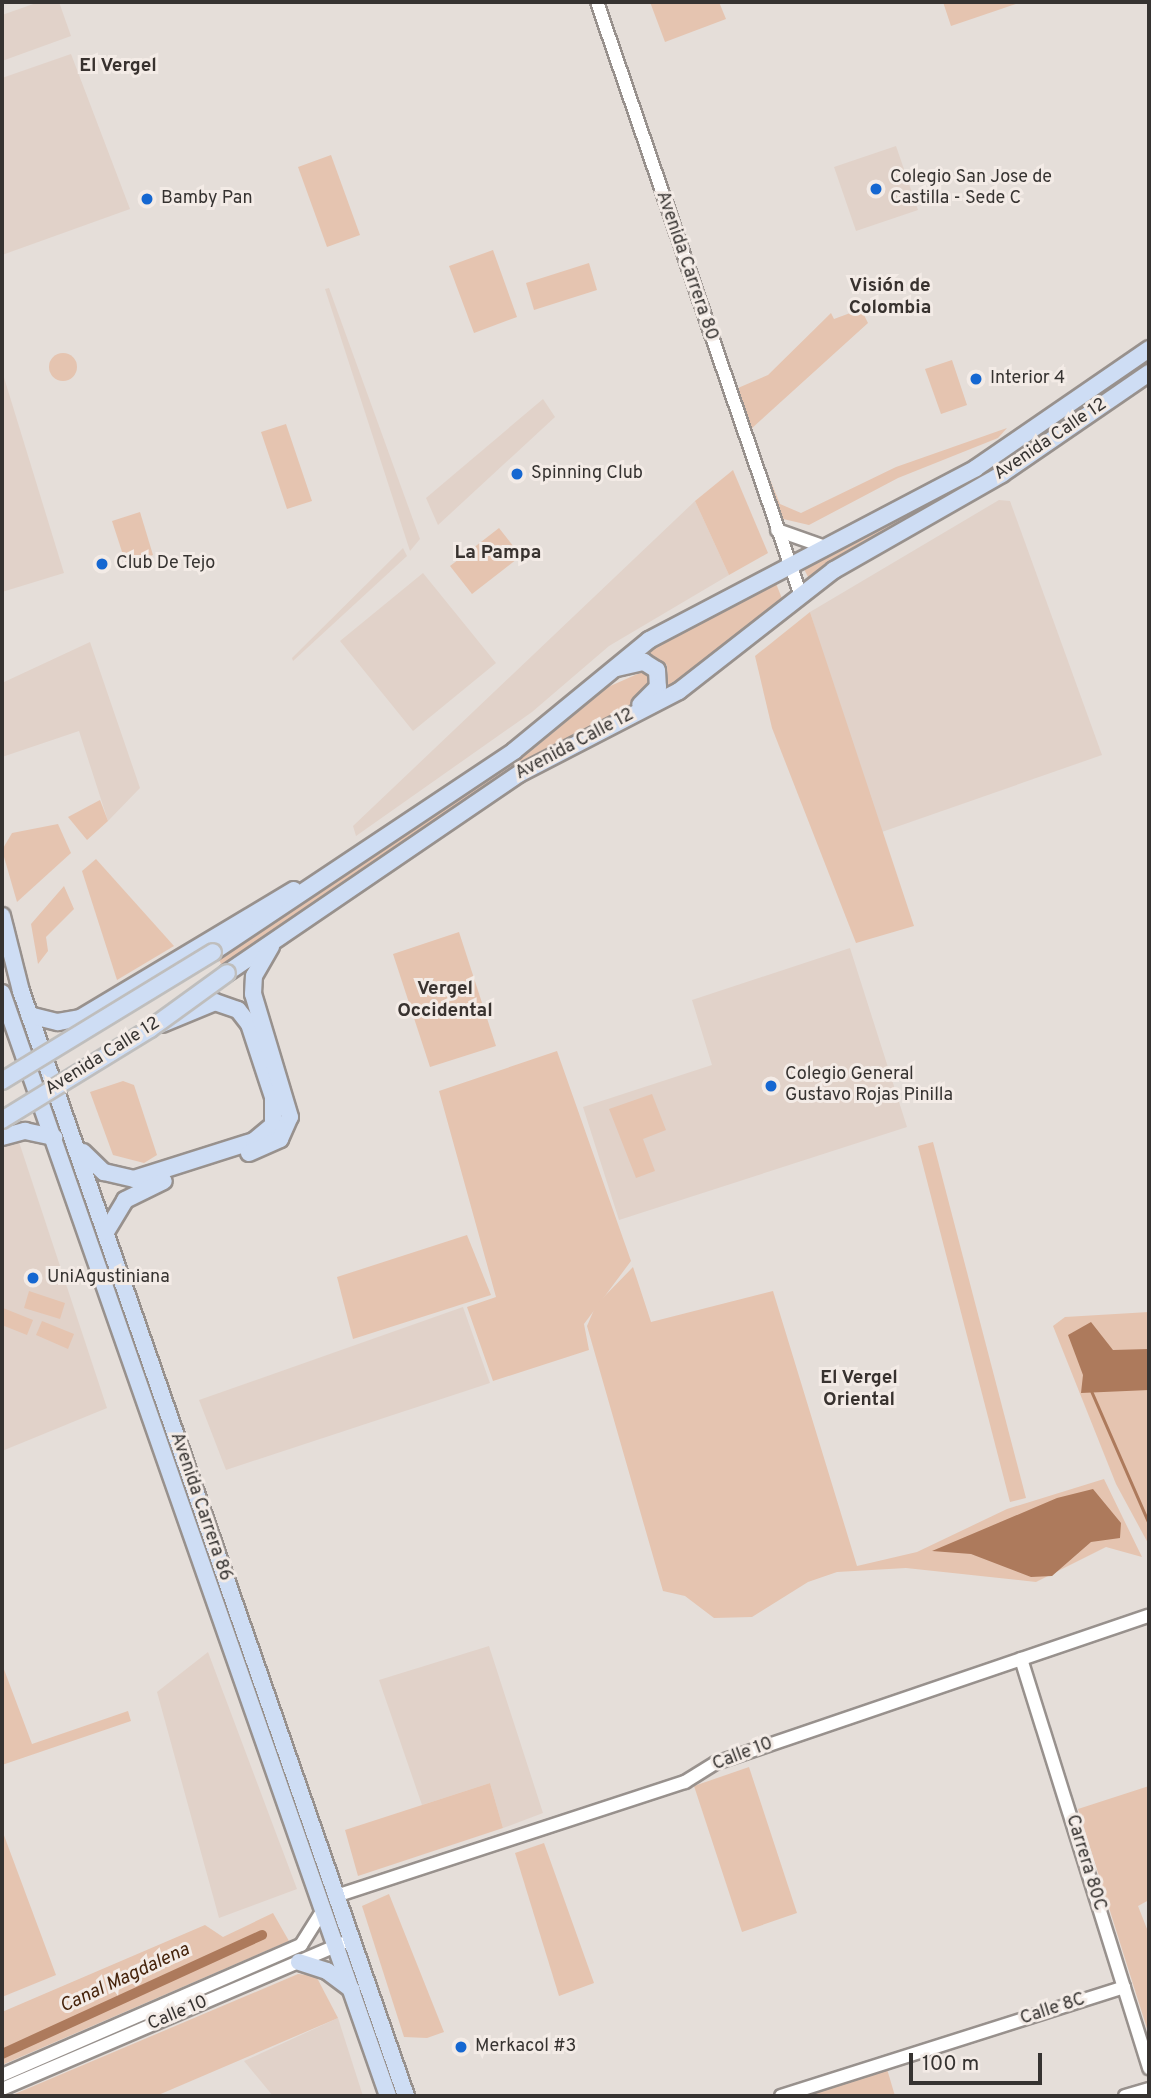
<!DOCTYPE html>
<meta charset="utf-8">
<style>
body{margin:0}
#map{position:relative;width:1151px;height:2098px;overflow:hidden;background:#e5ded9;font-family:Overpass,sans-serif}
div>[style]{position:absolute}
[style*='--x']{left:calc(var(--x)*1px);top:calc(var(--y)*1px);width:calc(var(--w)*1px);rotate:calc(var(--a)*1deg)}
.built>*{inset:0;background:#e1d2c9}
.green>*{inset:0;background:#e5c4b0}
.round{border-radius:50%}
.water>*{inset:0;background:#ad7a5c}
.stream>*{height:2.5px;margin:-1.25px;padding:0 1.25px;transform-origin:1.25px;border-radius:1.25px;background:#ad7a5c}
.canal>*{height:10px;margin:-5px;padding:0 5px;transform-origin:5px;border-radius:5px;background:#ad7a5c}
.roads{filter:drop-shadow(2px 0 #98918d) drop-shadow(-2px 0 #98918d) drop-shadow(0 2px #98918d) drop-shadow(0 -2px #98918d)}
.minor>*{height:12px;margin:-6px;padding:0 6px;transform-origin:6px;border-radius:6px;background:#fff}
.major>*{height:16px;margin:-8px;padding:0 8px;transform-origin:8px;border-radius:8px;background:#ceddf4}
.bridges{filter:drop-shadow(2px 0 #bfbebd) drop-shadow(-2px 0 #bfbebd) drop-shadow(0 2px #bfbebd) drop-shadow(0 -2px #bfbebd)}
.major-bridge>*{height:16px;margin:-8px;padding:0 8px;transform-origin:8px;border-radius:8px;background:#ceddf4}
.dots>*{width:19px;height:19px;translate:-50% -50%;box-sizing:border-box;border:4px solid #f3ebe6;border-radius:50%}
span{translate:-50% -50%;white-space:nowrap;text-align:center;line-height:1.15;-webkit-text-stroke:6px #f3ebe6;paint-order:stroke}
.poi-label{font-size:18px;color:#363331}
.left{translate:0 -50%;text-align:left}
.street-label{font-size:18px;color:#363331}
.neighbourhood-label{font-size:19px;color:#38322f;font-weight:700}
.water-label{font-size:19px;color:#46230b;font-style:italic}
.frame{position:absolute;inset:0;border:4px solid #363331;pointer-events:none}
.scale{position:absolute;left:909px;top:2053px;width:133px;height:32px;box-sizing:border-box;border:4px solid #363331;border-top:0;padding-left:9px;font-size:21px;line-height:24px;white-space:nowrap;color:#363331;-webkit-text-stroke:5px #f3ebe6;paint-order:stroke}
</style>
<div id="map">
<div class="built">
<i style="clip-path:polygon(39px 2px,59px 2px,71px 36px,2px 61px,2px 15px)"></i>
<i style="clip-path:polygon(71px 54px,130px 209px,2px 255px,2px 78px)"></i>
<i style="clip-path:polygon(896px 146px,918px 210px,856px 231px,834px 167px)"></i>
<i style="clip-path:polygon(329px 288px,420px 539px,410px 551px,325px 289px)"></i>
<i style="clip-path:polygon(2px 371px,64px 573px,2px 592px)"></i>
<i style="clip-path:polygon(543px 399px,555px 417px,438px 525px,426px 498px)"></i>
<i style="clip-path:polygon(999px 500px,1010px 501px,1102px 755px,879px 833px,810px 612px)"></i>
<i style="clip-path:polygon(695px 501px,729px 575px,609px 646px,532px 712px,356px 836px,353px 826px)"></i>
<i style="clip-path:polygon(403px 548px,407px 556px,293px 661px,292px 658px)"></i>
<i style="clip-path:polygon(423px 573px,496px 663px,413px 731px,340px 641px)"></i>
<i style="clip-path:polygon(90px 642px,140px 788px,108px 821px,79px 731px,2px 757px,2px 683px)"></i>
<i style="clip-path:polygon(850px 948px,907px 1127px,619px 1220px,583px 1107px,712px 1065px,692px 1000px)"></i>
<i style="clip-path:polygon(17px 1136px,107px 1408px,2px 1451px,2px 1147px)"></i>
<i style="clip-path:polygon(463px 1307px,490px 1383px,226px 1470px,199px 1400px)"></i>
<i style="clip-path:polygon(489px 1646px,543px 1813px,503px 1828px,490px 1783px,422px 1805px,379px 1680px)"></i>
<i style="clip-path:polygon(208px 1652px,297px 1889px,219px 1918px,157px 1692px)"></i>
<i style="clip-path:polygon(338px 2018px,363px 2096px,273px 2096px,244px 2061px)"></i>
</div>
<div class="green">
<i style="clip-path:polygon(650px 2px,719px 2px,726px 19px,665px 42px)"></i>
<i style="clip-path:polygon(943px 2px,1022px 2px,951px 26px)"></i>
<i style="clip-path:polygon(331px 155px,360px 235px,327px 247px,298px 167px)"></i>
<i style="clip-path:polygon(493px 250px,517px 317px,474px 333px,449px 266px)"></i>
<i style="clip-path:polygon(589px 263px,597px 290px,534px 310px,526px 283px)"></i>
<i style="clip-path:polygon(861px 309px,868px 323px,751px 429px,738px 388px,768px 375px,831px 313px,834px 319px)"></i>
<i class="round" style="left:49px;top:353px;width:28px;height:28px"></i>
<i style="clip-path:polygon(952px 360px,967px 405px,941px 414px,925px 369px)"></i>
<i style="clip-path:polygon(286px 424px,312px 501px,287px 509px,261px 432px)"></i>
<i style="clip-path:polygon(1007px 428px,998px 438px,898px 478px,809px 525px,779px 518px,755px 443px,780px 504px,801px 513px,896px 467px)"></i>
<i style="clip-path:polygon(996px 460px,1000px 469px,859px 545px,810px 581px,802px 565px)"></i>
<i style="clip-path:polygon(733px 470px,768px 553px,729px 575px,695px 501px)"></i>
<i style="clip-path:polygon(140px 512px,153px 555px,126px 564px,112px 521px)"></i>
<i style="clip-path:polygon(499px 528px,521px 556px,472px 594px,450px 566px)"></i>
<i style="clip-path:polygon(775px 581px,783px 601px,668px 689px,667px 665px,642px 654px)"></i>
<i style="clip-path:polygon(810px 612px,914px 926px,856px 943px,772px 728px,755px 656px)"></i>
<i style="clip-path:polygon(642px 672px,650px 675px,651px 686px,639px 701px,512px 771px,223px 967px,217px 957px,532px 750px,608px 687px)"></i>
<i style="clip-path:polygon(100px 800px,108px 821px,87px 840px,68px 817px)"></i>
<i style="clip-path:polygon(58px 824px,71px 853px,17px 902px,2px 850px,12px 833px)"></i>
<i style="clip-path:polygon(96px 859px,174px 946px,117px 980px,82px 871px)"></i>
<i style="clip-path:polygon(64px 886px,74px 909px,46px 937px,48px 951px,38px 964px,31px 924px)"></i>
<i style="clip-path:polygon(459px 932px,496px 1046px,430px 1067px,393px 954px)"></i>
<i style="clip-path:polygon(557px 1051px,631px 1261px,584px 1324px,589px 1350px,493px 1381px,467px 1307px,496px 1297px,439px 1091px)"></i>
<i style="clip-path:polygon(123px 1081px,134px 1085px,157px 1155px,144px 1163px,113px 1155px,90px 1092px)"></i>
<i style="clip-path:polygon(652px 1094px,666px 1130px,643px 1139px,655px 1171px,636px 1178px,609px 1109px)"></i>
<i style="clip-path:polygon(933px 1142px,1026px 1498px,1010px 1502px,918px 1146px)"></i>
<i style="clip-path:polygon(467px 1235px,491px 1295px,353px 1339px,337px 1277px)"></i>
<i style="clip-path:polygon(633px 1267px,651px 1322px,773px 1291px,857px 1566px,917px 1552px,1007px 1509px,1104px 1479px,1142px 1557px,1106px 1547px,1036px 1582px,906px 1568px,837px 1572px,808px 1582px,752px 1617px,714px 1618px,685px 1596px,663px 1591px,587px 1326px,596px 1305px)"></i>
<i style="clip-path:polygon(29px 1291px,65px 1303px,60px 1319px,24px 1308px)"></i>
<i style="clip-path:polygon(3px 1308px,33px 1320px,27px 1335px,2px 1325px)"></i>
<i style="clip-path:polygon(1149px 1312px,1149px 1545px,1116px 1484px,1053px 1326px,1065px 1317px)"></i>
<i style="clip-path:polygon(42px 1321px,74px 1334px,68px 1349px,36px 1335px)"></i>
<i style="clip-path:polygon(2px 1664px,32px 1744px,128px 1711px,131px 1721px,2px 1765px)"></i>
<i style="clip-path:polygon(749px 1767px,797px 1913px,742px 1932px,694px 1786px)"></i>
<i style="clip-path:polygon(490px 1783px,503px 1828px,358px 1876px,345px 1830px)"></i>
<i style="clip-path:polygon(1149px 1786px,1149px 1900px,1138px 1906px,1149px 1934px,1149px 2035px,1078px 1809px)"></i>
<i style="clip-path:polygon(2px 1830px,56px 1975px,2px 1997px)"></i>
<i style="clip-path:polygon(544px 1843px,594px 1983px,559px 1996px,515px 1853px)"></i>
<i style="clip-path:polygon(389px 1894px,444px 2032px,427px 2038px,404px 2037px,362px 1906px)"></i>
<i style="clip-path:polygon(273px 1913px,289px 1941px,2px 2065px,2px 2012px,205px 1925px,223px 1937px)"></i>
<i style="clip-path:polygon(298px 1974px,316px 1976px,338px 2018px,156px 2096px,10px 2096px)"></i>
<i style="clip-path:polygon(887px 2069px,895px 2096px,809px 2096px,808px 2093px)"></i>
</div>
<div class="water">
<i style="clip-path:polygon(1091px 1322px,1113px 1350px,1149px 1349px,1149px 1390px,1081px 1393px,1083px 1375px,1068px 1335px)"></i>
<i style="clip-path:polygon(1093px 1489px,1121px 1523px,1120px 1538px,1091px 1542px,1052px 1576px,1031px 1577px,971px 1554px,932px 1551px,1057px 1498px)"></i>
</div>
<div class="stream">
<i style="--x:1092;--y:1392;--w:143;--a:66.5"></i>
</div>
<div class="canal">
<i style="--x:2;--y:2054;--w:286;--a:-24.6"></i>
</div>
<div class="roads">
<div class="minor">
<i style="--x:597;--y:2;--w:628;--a:71.05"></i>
<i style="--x:777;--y:530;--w:51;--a:19.5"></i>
<i style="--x:1021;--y:1659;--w:429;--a:72.6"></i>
<i style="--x:339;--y:1895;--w:364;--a:-18.1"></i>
<i style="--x:685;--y:1782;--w:36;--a:-32"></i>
<i style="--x:716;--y:1763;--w:457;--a:-18.8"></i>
<i style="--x:2;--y:2075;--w:326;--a:-23.5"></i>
<i style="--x:301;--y:1945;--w:41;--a:-57.8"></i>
<i style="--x:2;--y:2089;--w:370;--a:-23.2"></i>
<i style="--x:781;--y:2096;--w:360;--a:-17.6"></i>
<i style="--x:1125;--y:2096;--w:25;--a:-16"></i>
</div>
<div class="major">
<i style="--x:617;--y:668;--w:28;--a:-13"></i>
<i style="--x:644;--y:662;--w:15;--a:32"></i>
<i style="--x:657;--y:670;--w:17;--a:87"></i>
<i style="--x:658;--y:687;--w:25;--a:135"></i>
<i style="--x:2;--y:916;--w:77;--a:75.8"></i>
<i style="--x:21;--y:991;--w:1170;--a:70.79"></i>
<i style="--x:213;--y:952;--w:362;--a:-33.7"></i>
<i style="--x:514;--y:751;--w:175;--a:-39.4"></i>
<i style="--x:649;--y:640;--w:369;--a:-27.7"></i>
<i style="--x:976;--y:468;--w:210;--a:-34.5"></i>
<i style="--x:227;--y:973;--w:353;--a:-34.3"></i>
<i style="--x:519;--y:774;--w:180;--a:-27.4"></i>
<i style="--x:679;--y:691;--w:197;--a:-38"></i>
<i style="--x:834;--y:570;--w:193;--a:-29.7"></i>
<i style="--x:1002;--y:474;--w:178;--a:-34.5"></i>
<i style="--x:2;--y:993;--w:1169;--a:70.71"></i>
<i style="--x:29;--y:1015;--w:30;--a:14"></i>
<i style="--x:58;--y:1022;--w:22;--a:-10"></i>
<i style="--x:80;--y:1018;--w:249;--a:-30.9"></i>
<i style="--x:2;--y:1137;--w:24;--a:-15"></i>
<i style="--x:25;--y:1131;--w:30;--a:12"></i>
<i style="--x:83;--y:1152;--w:29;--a:44"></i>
<i style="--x:104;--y:1172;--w:31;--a:13"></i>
<i style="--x:134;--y:1179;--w:126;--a:-17.6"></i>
<i style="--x:254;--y:1141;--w:25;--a:-40"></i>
<i style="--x:273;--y:1125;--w:28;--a:-90"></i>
<i style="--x:273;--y:1097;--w:77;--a:-108.2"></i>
<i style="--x:249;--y:1024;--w:18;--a:-128"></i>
<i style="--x:238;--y:1010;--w:24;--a:-161"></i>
<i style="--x:215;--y:1002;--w:57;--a:157.5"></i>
<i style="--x:249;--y:1153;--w:34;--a:-24"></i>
<i style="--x:280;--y:1139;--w:24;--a:-66"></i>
<i style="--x:290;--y:1117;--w:128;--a:-106.7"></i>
<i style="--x:253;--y:994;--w:18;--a:-87"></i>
<i style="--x:254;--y:976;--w:34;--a:-60"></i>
<i style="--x:106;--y:1232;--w:37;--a:-59"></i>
<i style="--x:125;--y:1200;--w:43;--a:-26"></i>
<i style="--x:299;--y:1962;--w:29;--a:18"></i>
<i style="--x:327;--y:1971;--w:31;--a:37"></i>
</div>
</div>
<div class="bridges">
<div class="major-bridge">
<i style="--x:2;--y:1081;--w:247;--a:-31.4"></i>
<i style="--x:2;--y:1120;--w:174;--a:-31.6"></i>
<i style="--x:150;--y:1029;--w:95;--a:-36"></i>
</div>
</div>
<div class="dots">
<i style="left:876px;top:189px;background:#1567d1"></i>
<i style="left:147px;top:199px;background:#1567d1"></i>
<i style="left:976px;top:379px;background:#1567d1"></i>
<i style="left:517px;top:474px;background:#1567d1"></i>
<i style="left:102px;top:564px;background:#1567d1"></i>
<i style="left:771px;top:1086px;background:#1567d1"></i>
<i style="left:33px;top:1278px;background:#1567d1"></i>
<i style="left:461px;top:2047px;background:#1567d1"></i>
</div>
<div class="poi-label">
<span class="left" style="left:890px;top:189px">Colegio San Jose de<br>Castilla - Sede C</span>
<span class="left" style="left:161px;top:199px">Bamby Pan</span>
<span class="left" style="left:990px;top:379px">Interior 4</span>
<span class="left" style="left:531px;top:474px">Spinning Club</span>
<span class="left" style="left:116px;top:564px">Club De Tejo</span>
<span class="left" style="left:785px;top:1086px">Colegio General<br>Gustavo Rojas Pinilla</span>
<span class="left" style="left:47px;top:1278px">UniAgustiniana</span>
<span class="left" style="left:475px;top:2047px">Merkacol #3</span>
</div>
<div class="street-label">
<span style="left:686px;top:266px;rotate:71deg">Avenida Carrera 80</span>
<span style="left:1051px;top:440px;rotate:-34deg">Avenida Calle 12</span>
<span style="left:575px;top:745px;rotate:-28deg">Avenida Calle 12</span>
<span style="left:103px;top:1057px;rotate:-32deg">Avenida Calle 12</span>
<span style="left:200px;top:1507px;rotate:71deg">Avenida Carrera 86</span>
<span style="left:743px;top:1755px;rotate:-21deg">Calle 10</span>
<span style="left:1085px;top:1863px;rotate:73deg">Carrera 80C</span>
<span style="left:1053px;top:2010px;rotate:-18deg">Calle 8C</span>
<span style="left:178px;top:2014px;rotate:-23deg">Calle 10</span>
</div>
<div class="neighbourhood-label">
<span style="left:118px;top:67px">El Vergel</span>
<span style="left:890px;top:298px">Visión de<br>Colombia</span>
<span style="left:498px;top:554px">La Pampa</span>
<span style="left:445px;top:1001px">Vergel<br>Occidental</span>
<span style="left:859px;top:1390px">El Vergel<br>Oriental</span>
</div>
<div class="water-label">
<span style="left:125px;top:1979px;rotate:-25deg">Canal Magdalena</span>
</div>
<div class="frame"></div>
<div class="scale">100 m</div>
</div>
